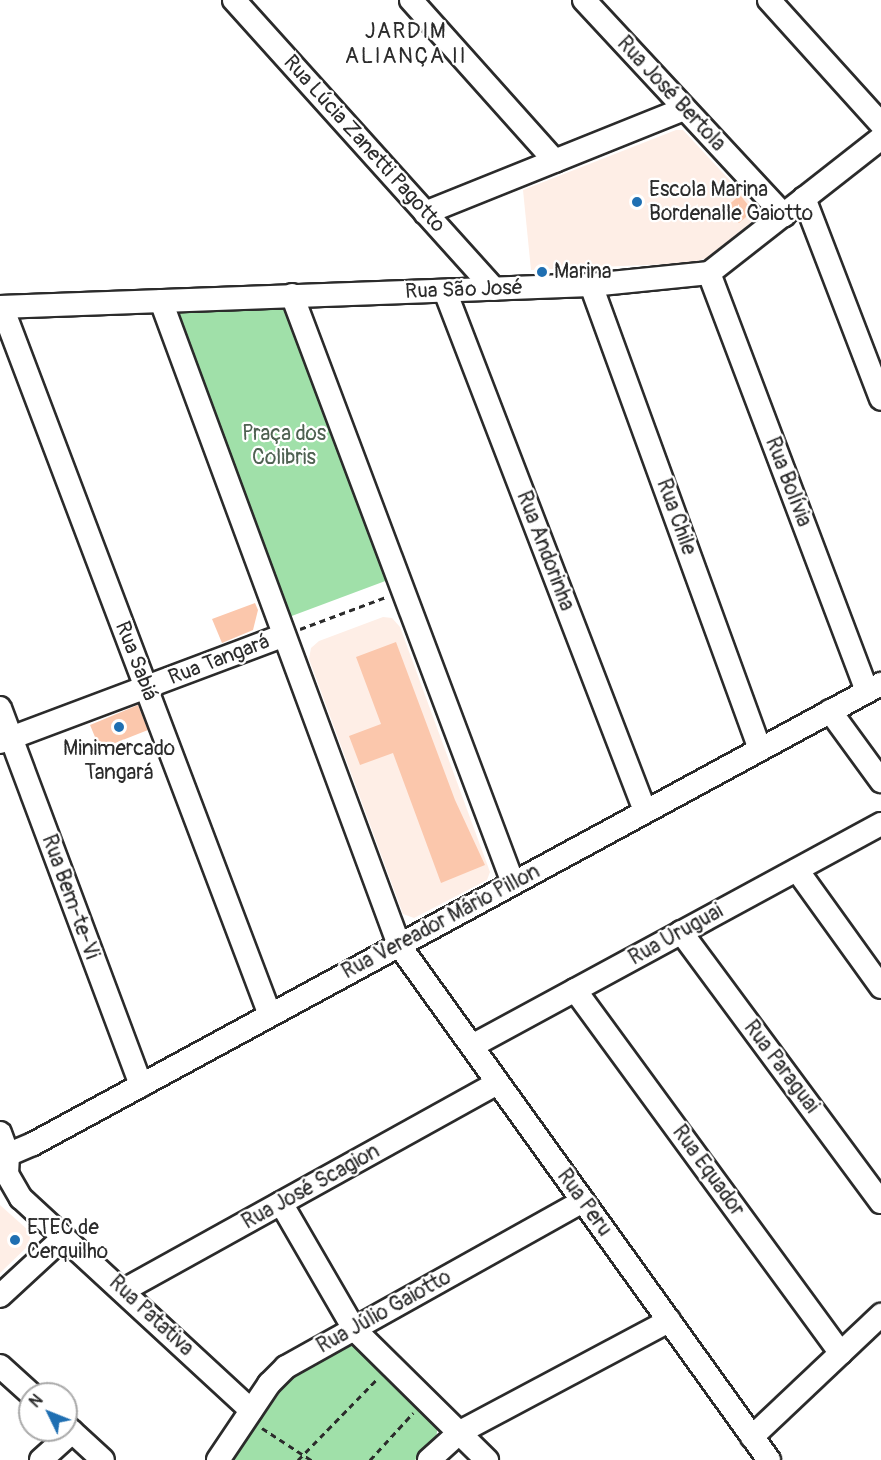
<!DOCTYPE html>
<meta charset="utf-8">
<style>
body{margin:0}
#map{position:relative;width:881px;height:1460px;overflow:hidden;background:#fff;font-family:Pangolin,sans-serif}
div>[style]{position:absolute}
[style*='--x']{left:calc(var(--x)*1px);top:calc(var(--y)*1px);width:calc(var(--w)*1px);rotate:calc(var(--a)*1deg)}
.built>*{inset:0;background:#feeee6}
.green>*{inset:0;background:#a0e0a9}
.building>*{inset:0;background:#fbc7ac}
.path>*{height:3px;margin-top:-1.5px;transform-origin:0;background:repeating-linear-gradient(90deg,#2b2b2b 0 6px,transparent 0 10.5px)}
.roads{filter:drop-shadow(2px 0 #2b2b2b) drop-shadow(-2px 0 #2b2b2b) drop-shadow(0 2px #2b2b2b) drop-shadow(0 -2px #2b2b2b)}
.minor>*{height:22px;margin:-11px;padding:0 11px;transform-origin:11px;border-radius:11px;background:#fff}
.dots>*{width:16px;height:16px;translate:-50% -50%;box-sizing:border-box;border:3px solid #fff;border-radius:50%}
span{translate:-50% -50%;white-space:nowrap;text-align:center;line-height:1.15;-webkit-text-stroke:4.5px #fff;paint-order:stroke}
.street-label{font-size:21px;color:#2b2b2b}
.poi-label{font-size:21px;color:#2b2b2b}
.left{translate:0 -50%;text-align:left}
.park-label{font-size:21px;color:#4e6151}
.neighbourhood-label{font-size:22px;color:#2b2b2b;letter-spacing:1.5px}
.north{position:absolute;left:18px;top:1382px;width:60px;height:60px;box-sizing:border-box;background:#fff;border:2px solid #aaa;border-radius:50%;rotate:313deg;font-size:16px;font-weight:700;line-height:24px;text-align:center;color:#2b2b2b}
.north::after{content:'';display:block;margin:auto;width:21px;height:27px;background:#1f6fb2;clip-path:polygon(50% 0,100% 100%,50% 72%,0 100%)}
</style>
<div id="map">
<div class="built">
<i style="clip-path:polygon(676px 130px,683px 130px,761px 214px,707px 258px,691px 263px,531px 270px,523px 190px)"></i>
<i style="clip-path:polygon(383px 617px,392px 618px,400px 627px,490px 872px,487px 880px,414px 918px,403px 914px,309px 659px,311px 648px,319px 641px)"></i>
<i style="clip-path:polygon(0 1205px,28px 1230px,30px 1238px,28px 1246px,0 1273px)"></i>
</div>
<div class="green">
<i style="clip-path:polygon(290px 308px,388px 580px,289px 617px,179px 312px)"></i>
<i style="clip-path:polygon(347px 1346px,356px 1346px,438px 1424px,436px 1439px,415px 1460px,233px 1460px,290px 1378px,306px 1366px)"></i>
</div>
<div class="building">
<i style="clip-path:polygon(740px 195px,753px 211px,739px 223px,725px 208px)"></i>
<i style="clip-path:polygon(255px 603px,258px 610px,253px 630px,222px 643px,212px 619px)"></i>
<i style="clip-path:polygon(396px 642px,455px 800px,485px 865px,441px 883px,393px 753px,360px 765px,349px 736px,381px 724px,356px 657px)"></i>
<i style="clip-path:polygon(138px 705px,148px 730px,100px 749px,90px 725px)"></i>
</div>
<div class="path">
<i style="--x:300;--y:629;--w:92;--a:-20.4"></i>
<i style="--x:262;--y:1428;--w:59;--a:33.1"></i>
<i style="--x:298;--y:1460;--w:115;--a:-45.7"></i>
<i style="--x:370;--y:1460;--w:64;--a:-47.5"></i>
</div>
<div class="roads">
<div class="minor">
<i style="--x:234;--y:0;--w:389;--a:48"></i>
<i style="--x:411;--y:0;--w:216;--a:48.2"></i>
<i style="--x:584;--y:0;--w:294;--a:47.1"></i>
<i style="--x:769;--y:0;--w:167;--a:47.9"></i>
<i style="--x:804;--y:198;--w:215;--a:69"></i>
<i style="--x:425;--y:213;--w:279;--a:-21.9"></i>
<i style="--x:709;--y:273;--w:447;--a:69.3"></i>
<i style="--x:591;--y:285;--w:494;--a:70"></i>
<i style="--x:445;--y:291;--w:557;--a:68.96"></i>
<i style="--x:292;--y:295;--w:628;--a:69.4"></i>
<i style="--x:161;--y:301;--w:687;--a:69.72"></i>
<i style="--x:399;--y:945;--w:634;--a:54.3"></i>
<i style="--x:0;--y:307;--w:591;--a:-2.13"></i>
<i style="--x:591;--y:285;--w:119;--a:-5.8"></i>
<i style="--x:709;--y:273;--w:219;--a:-38.1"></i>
<i style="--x:2;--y:307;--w:757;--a:69.27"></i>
<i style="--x:0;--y:708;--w:403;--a:69.5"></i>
<i style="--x:830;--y:711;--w:87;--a:53.9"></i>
<i style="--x:0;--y:742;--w:303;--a:-20.6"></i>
<i style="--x:797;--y:870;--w:144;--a:54.3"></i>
<i style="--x:681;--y:932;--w:336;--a:53.5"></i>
<i style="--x:575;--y:990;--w:450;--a:53.8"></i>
<i style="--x:472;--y:1046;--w:465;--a:-28.5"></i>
<i style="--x:0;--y:1133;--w:23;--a:70"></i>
<i style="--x:8;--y:1155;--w:19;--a:93"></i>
<i style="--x:7;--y:1174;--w:28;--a:60"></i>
<i style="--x:21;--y:1198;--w:313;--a:42.7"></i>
<i style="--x:0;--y:1158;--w:36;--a:-23"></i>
<i style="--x:33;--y:1144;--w:965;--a:-28.48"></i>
<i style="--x:281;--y:1203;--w:146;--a:59.9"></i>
<i style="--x:354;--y:1329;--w:187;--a:44.6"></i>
<i style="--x:124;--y:1290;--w:427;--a:-29"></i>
<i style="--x:0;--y:1296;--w:87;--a:-42.7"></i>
<i style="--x:0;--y:1366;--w:42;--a:42.1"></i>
<i style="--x:66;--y:1426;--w:50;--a:42.6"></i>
<i style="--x:752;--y:1437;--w:178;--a:-43.4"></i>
<i style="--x:41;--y:1460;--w:42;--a:-42.1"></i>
<i style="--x:218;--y:1460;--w:92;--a:-56.1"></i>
<i style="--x:269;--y:1384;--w:24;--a:-45"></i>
<i style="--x:286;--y:1367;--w:340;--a:-29.2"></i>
<i style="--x:429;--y:1460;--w:42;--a:-42.1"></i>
<i style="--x:460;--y:1432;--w:237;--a:-28"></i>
</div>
</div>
<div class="dots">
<i style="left:637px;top:202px;background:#1f6fb2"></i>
<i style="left:542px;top:272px;background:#1f6fb2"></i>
<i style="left:119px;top:727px;background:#1f6fb2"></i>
<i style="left:15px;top:1240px;background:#1f6fb2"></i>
</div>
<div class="street-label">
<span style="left:671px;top:94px;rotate:47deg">Rua José Bertola</span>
<span style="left:364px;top:144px;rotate:48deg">Rua Lúcia Zanetti Pagotto</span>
<span style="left:464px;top:290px;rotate:-2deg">Rua São José</span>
<span style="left:788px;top:482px;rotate:69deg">Rua Bolívia</span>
<span style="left:676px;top:517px;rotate:70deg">Rua Chile</span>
<span style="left:545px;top:551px;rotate:69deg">Rua Andorinha</span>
<span style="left:219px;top:660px;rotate:-21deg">Rua Tangará</span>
<span style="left:136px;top:661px;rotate:69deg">Rua Sabiá</span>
<span style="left:70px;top:897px;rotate:70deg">Rua Bem-te-Vi</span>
<span style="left:441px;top:922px;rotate:-28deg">Rua Vereador Mário Pillon</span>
<span style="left:676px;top:935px;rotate:-29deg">Rua Uruguai</span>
<span style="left:781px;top:1067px;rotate:53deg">Rua Paraguai</span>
<span style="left:708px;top:1171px;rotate:54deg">Rua Equador</span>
<span style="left:311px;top:1187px;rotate:-29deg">Rua José Scagion</span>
<span style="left:584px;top:1203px;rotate:54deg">Rua Peru</span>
<span style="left:384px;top:1312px;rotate:-29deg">Rua Júlio Gaiotto</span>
<span style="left:151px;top:1316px;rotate:43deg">Rua Patativa</span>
</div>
<div class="poi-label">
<span class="left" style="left:649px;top:202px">Escola Marina<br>Bordenalle Gaiotto</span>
<span class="left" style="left:554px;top:272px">Marina</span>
<span style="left:119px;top:761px">Minimercado<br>Tangará</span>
<span class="left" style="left:27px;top:1240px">ETEC de<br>Cerquilho</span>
</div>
<div class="park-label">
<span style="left:284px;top:446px">Praça dos<br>Colibris</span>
</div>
<div class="neighbourhood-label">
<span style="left:406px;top:44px">JARDIM<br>ALIANÇA II</span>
</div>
<div class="north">N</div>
</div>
